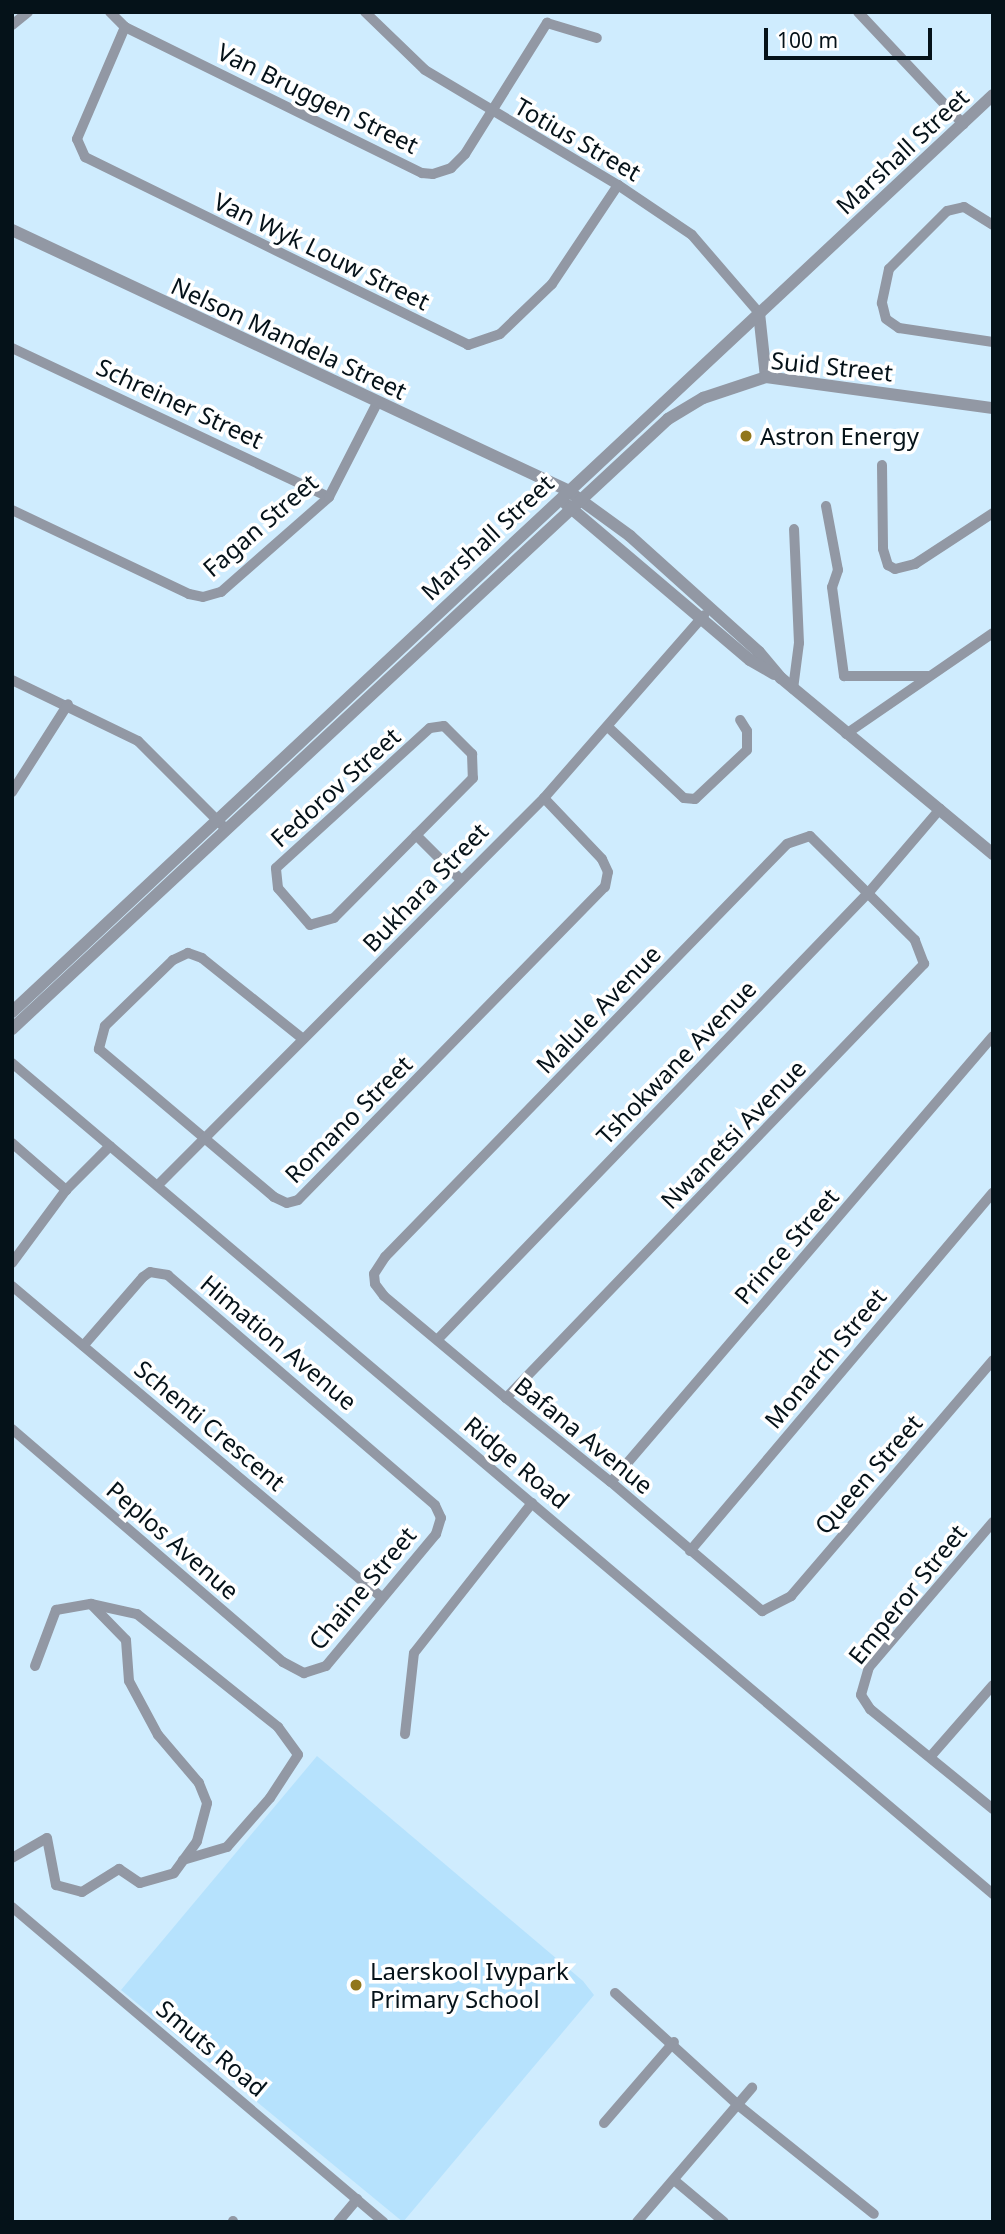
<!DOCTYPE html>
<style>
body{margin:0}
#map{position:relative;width:1005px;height:2234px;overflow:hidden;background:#cfecfe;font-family:"Noto Sans",sans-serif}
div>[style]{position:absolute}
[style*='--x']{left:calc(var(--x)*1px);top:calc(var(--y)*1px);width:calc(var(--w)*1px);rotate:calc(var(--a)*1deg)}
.built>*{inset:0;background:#b6e2fd}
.minor>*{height:10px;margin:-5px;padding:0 5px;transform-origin:5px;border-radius:5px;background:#9298a4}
.tertiary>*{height:12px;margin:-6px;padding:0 6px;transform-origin:6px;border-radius:6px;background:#9298a4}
.dots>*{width:19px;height:19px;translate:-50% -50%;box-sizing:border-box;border:4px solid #fff;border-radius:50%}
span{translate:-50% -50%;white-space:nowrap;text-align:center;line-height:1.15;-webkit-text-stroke:7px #fff;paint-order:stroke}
.street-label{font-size:24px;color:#051219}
.poi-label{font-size:24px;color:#051219}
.left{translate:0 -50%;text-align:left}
.frame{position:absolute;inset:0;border:14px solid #051219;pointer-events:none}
.scale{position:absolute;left:764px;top:28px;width:168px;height:32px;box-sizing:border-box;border:4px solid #051219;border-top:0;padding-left:9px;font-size:21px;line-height:24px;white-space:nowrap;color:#051219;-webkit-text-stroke:5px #fff;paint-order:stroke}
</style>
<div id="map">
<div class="built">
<i style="clip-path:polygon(317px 1756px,583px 1981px,594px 1995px,403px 2222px,121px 1990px)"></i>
</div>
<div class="minor">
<i style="--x:110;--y:12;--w:21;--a:45"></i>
<i style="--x:125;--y:27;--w:331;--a:26.2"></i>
<i style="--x:422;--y:173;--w:11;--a:5"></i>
<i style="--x:433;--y:174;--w:19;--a:-18"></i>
<i style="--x:451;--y:168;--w:20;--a:-45"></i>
<i style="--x:465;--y:154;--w:155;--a:-58"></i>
<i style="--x:547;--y:23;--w:52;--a:16.7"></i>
<i style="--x:365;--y:12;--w:83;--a:44"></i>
<i style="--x:425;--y:70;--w:225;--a:30.8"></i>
<i style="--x:618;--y:185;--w:89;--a:34"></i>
<i style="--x:692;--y:235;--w:103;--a:49.3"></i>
<i style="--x:858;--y:12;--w:154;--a:46.8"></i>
<i style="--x:12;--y:25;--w:21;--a:-39"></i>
<i style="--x:125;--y:27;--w:122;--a:113.2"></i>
<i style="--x:77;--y:139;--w:20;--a:66"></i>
<i style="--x:85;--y:157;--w:427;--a:26.1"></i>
<i style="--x:468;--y:345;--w:34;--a:-19"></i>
<i style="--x:500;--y:334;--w:72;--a:-43.9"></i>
<i style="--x:552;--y:284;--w:119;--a:-56.3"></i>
<i style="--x:993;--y:225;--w:34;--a:-148"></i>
<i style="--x:964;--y:207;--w:17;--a:167"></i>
<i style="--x:947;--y:211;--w:82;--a:135"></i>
<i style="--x:889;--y:269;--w:35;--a:102"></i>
<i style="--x:882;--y:303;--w:16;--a:76"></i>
<i style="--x:886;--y:319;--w:16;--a:35"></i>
<i style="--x:899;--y:328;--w:95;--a:8.5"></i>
<i style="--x:12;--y:348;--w:350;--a:25.2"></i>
<i style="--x:882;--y:465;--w:84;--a:89.3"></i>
<i style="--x:883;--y:549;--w:17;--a:73"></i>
<i style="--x:888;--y:565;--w:8;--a:30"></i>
<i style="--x:895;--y:569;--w:21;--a:-14"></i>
<i style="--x:915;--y:564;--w:93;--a:-33.2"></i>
<i style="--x:826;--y:506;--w:65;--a:79.4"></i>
<i style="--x:838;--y:570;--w:18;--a:109"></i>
<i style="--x:832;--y:587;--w:90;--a:82.3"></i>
<i style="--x:844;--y:676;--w:84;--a:0"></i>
<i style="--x:12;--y:510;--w:196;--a:25.4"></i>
<i style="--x:189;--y:594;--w:14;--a:12"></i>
<i style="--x:203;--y:597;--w:19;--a:-16"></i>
<i style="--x:221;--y:592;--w:144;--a:-41.3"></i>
<i style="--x:329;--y:497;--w:106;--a:-62.9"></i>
<i style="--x:12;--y:680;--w:140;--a:25.8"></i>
<i style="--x:138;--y:741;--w:123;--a:45"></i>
<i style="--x:793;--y:689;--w:46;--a:-82.6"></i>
<i style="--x:799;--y:643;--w:114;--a:-92.5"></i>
<i style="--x:444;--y:726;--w:40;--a:45"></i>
<i style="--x:472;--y:754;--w:24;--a:88"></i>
<i style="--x:473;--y:778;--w:197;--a:134.8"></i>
<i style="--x:334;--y:918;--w:25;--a:164"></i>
<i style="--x:310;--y:925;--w:49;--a:-130.9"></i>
<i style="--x:278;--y:888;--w:20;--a:-96"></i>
<i style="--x:276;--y:868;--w:208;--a:-42.3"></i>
<i style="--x:430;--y:728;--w:14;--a:-8"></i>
<i style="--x:608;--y:727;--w:104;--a:43.1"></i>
<i style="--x:684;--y:798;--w:11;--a:5"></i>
<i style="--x:695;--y:799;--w:71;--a:-43.3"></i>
<i style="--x:747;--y:750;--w:19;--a:-90"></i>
<i style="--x:747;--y:731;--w:13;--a:-122"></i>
<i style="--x:846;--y:734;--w:178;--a:-34.5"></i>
<i style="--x:12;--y:792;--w:104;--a:-57.5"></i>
<i style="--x:416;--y:835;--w:61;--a:45"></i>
<i style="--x:303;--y:1039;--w:129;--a:-141.3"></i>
<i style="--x:202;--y:958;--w:15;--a:-160"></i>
<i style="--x:188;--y:953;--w:17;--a:155"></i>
<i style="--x:173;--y:960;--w:95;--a:135.9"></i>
<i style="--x:105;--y:1026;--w:24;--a:105"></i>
<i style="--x:99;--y:1049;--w:229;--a:40.2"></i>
<i style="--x:274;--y:1197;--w:14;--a:25"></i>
<i style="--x:287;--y:1203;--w:11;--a:-15"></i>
<i style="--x:298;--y:1200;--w:438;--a:-45.6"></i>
<i style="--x:605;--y:887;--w:15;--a:-79"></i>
<i style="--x:608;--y:872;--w:14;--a:-115"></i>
<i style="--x:602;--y:859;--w:84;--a:-133.6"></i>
<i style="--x:12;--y:1063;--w:1286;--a:40.27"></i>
<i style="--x:12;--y:1143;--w:72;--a:41"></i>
<i style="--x:158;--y:1185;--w:547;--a:-45.07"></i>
<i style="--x:544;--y:798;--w:243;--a:-48.8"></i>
<i style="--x:12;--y:1263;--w:91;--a:-53.5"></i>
<i style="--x:66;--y:1190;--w:62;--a:-45"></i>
<i style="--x:12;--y:1286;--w:483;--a:40.1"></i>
<i style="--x:438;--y:1339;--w:622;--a:-46.04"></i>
<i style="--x:870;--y:891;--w:108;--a:-49.5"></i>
<i style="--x:506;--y:1398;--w:603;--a:-46.08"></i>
<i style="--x:924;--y:964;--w:26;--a:-111"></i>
<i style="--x:915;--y:940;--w:148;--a:-135.3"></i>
<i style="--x:810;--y:836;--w:24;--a:161"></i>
<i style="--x:787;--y:844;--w:576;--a:134.23"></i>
<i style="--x:385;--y:1257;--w:20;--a:123"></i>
<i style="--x:374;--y:1274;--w:10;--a:84"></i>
<i style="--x:375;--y:1284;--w:15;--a:53"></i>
<i style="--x:384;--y:1296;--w:159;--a:39.9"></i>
<i style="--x:506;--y:1398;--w:134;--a:38.7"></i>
<i style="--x:611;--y:1482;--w:199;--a:40.5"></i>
<i style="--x:762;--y:1611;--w:33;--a:-27"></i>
<i style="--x:791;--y:1596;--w:311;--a:-49.4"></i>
<i style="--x:12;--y:1429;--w:357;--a:40.7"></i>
<i style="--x:283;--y:1662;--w:24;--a:28"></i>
<i style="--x:304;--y:1673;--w:23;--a:-18"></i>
<i style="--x:326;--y:1666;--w:172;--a:-50.2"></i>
<i style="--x:436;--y:1534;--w:17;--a:-73"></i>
<i style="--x:441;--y:1518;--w:14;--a:-115"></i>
<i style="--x:435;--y:1505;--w:352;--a:-139.3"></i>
<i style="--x:168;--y:1275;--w:18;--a:-171"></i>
<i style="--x:150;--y:1272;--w:9;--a:144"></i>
<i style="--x:143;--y:1277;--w:91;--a:131"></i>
<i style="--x:611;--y:1482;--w:587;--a:-49.42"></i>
<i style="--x:993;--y:1522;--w:191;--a:130.5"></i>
<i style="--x:869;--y:1667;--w:29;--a:106"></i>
<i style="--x:861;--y:1695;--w:17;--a:57"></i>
<i style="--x:870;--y:1709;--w:159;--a:39.1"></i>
<i style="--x:690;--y:1551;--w:469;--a:-49.8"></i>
<i style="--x:35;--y:1666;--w:60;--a:-69.4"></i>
<i style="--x:56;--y:1610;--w:36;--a:-10"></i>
<i style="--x:91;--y:1604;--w:47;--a:12.3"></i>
<i style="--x:137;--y:1614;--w:181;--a:38.7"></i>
<i style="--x:278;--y:1727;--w:34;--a:54"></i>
<i style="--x:298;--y:1755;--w:51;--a:123.1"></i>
<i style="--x:270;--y:1798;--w:65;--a:131.3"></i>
<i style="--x:227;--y:1847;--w:46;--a:163.5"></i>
<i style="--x:405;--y:1734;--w:81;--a:-83.7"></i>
<i style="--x:414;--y:1653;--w:191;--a:-51.8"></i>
<i style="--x:931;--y:1756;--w:94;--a:-48.9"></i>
<i style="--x:12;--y:1858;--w:40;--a:-29.7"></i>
<i style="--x:47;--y:1838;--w:48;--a:79.2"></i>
<i style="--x:56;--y:1885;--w:27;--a:15"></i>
<i style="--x:82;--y:1892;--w:44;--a:-31.9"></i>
<i style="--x:119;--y:1869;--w:25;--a:34"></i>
<i style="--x:140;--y:1883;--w:35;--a:-16"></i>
<i style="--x:174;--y:1873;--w:39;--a:-54"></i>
<i style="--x:197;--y:1841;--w:39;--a:-75"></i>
<i style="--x:207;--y:1803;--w:22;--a:-112"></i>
<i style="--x:199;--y:1783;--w:63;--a:-130.5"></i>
<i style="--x:158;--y:1735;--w:61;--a:-118.2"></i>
<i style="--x:129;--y:1681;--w:41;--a:-94.2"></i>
<i style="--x:126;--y:1640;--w:50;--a:-134.2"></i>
<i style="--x:12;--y:1907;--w:487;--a:40.3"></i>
<i style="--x:615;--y:1993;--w:166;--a:42.3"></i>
<i style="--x:738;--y:2105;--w:174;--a:38.7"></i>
<i style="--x:604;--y:2123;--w:107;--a:-49.2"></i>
<i style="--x:674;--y:2180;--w:65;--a:40"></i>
<i style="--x:233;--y:2222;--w:1;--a:-90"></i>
<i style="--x:338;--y:2222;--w:30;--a:-50"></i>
<i style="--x:637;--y:2222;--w:177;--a:-49.4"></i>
</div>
<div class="tertiary">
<i style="--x:12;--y:230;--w:613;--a:25.1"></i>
<i style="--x:567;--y:490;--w:78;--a:36.1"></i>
<i style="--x:630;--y:536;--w:173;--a:42"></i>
<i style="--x:759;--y:652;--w:34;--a:50"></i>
<i style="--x:781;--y:678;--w:276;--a:39.7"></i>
<i style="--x:759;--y:313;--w:64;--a:83.8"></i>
<i style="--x:566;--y:504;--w:241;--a:40.3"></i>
<i style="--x:750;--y:660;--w:28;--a:30"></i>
<i style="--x:12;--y:1012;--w:1343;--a:-43.07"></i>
<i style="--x:12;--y:1029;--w:896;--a:-42.92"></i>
<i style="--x:668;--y:419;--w:41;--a:-31"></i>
<i style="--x:703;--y:398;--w:66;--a:-18.4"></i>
<i style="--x:766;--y:377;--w:229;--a:7.8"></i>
</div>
<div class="dots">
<i style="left:746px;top:436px;background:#90761b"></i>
<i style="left:356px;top:1985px;background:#90761b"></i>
</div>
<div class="street-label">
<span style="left:318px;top:98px;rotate:26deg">Van Bruggen Street</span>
<span style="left:578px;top:139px;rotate:30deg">Totius Street</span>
<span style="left:902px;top:151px;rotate:-43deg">Marshall Street</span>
<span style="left:322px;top:251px;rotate:26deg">Van Wyk Louw Street</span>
<span style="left:289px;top:338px;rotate:25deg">Nelson Mandela Street</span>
<span style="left:832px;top:366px;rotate:6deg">Suid Street</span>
<span style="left:180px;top:403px;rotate:25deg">Schreiner Street</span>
<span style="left:260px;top:525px;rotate:-41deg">Fagan Street</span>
<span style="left:487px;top:537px;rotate:-43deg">Marshall Street</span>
<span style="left:335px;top:787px;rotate:-42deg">Fedorov Street</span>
<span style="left:425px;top:887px;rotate:-46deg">Bukhara Street</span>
<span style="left:598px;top:1009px;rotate:-46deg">Malule Avenue</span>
<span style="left:676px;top:1062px;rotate:-46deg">Tshokwane Avenue</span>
<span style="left:348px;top:1119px;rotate:-45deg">Romano Street</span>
<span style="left:733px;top:1134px;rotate:-46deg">Nwanetsi Avenue</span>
<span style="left:786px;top:1246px;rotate:-49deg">Prince Street</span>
<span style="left:279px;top:1342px;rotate:40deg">Himation Avenue</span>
<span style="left:825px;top:1358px;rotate:-50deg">Monarch Street</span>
<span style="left:210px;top:1425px;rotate:40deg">Schenti Crescent</span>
<span style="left:584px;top:1435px;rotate:39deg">Bafana Avenue</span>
<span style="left:517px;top:1462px;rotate:40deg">Ridge Road</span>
<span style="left:868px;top:1474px;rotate:-49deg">Queen Street</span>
<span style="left:173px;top:1540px;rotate:41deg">Peplos Avenue</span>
<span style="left:362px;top:1588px;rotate:-50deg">Chaine Street</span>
<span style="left:907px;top:1594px;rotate:-51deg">Emperor Street</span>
<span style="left:212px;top:2048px;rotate:40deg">Smuts Road</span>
</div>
<div class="poi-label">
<span class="left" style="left:760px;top:436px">Astron Energy</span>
<span class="left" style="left:370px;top:1985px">Laerskool Ivypark<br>Primary School</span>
</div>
<div class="frame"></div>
<div class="scale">100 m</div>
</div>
